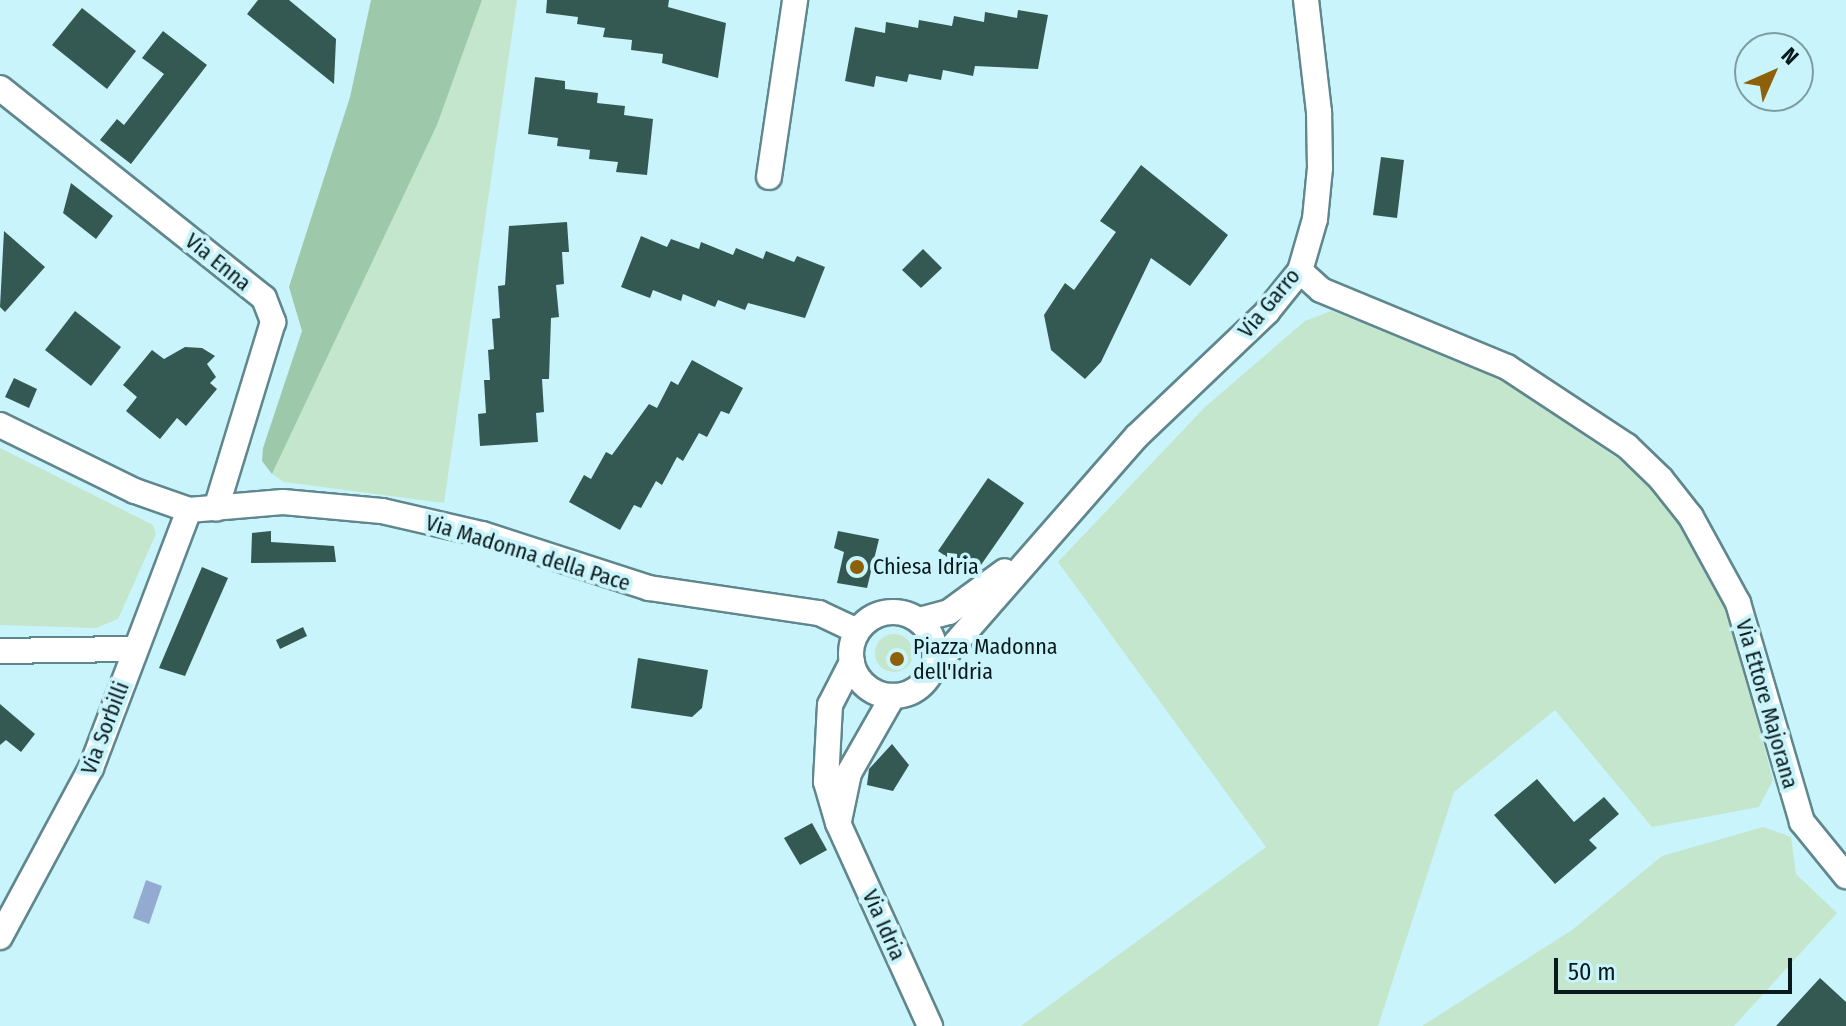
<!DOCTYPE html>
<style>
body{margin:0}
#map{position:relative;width:1846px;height:1026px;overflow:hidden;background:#caf4fb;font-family:"Fira Sans Condensed",sans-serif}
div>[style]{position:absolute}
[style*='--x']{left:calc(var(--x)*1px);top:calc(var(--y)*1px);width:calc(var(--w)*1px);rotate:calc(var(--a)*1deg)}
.green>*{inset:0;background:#c3e6cd}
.round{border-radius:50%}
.forest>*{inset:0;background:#9dc9aa}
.water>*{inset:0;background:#93aad1}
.building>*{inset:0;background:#345952}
.roads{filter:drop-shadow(2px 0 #5f878d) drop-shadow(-2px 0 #5f878d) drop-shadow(0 2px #5f878d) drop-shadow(0 -2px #5f878d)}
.street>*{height:24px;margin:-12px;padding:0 12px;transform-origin:12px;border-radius:12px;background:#fff}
.street>.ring{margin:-12px;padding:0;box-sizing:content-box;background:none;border:24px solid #fff;border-radius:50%}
.dots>*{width:22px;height:22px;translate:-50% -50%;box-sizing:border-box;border:4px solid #caf4fb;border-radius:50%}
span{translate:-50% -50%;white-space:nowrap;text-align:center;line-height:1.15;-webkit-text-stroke:8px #caf4fb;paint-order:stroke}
.street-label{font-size:22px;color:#0a1a1c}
.poi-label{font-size:22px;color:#0a1a1c}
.left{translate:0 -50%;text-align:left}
.north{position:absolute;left:1734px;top:32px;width:80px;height:80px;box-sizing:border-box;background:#caf4fb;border:2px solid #7d9da2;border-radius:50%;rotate:45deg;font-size:22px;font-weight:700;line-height:32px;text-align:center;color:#0a1a1c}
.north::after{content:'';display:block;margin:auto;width:28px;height:36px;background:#8e6009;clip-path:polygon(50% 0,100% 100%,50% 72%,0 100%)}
.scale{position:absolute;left:1554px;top:958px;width:238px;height:36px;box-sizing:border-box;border:4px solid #0a1a1c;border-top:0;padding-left:10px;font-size:24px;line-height:28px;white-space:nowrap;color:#0a1a1c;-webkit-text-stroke:6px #caf4fb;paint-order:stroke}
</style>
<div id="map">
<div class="green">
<i style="clip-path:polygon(482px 0,517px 0,444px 503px,284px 482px,272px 474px,437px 125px)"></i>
<i style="clip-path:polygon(1331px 311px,1483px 367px,1636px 471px,1688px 532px,1733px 627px,1773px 780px,1759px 807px,1652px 827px,1555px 710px,1454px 792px,1378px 1026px,1021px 1026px,1266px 847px,1058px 562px,1205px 407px,1305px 321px)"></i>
<i style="clip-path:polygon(0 448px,153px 525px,156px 534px,118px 619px,96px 628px,0 625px)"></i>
<i class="round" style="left:875px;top:634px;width:38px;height:38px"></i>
<i style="clip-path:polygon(1763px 827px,1791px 837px,1796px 874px,1837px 913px,1734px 1026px,1422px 1026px,1572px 930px,1662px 856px)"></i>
</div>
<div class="forest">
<i style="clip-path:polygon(371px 0,482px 0,437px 125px,272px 474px,262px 461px,263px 448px,302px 331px,289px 287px,350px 97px)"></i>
</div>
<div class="water">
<i style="clip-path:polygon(146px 880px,162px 886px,149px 924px,133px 918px)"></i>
</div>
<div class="building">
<i style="clip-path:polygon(258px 0,289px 0,336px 39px,334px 84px,247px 14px)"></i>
<i style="clip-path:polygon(547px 0,669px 0,668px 7px,726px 23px,718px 78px,662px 63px,663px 54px,631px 50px,632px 40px,603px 37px,605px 28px,577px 24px,578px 17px,546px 13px)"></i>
<i style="clip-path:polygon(82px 8px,136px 51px,107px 89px,52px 45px)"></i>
<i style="clip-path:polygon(1018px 10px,1048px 15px,1038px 69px,975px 66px,973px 76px,943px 70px,941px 80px,909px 74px,907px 82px,876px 76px,874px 87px,845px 81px,855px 27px,885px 33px,886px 22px,918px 28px,919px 20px,952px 26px,954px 16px,984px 22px,985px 12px,1017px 18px)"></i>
<i style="clip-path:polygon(163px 31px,207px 65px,131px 164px,100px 140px,117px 119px,124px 125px,164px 74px,142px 58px)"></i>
<i style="clip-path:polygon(535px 77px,565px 81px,565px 89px,598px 93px,597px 103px,625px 106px,624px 115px,653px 119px,647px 175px,616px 172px,618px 162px,589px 159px,590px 150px,557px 146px,558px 138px,528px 134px)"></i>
<i style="clip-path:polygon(1381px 157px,1404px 160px,1397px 218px,1373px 215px)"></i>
<i style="clip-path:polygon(1141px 165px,1228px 235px,1190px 286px,1151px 258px,1101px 362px,1085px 379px,1051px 350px,1044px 315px,1065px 283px,1074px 290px,1116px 232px,1100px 221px)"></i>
<i style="clip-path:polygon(71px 183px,113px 216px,96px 239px,63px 213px)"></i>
<i style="clip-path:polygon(567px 222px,569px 252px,562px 252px,564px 284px,556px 285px,559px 317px,551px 318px,549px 379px,542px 379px,544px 412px,536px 413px,538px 442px,480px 446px,478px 414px,486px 413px,484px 380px,490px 380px,488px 350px,494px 349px,492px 319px,500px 318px,498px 286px,505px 285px,509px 226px)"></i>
<i style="clip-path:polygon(4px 231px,45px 267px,5px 312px,0 307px)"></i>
<i style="clip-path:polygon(641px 236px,667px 247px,671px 239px,699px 249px,701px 242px,733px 255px,736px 248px,763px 259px,766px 251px,794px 262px,797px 256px,825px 267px,805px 318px,748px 303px,745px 310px,718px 300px,715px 307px,683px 294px,681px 301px,653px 290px,650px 298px,621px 287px)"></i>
<i style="clip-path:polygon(923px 249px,942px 268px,921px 288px,902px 270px)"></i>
<i style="clip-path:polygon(75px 311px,121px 347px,91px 386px,45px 350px)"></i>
<i style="clip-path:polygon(185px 347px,202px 348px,215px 356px,207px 364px,216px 377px,210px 383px,217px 389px,186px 426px,177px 418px,160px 439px,126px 411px,137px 397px,123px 385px,152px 350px,164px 359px)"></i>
<i style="clip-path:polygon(692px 360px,743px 388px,729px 414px,721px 411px,707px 437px,699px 433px,683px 461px,677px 457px,662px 485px,656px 481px,641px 508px,634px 505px,620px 530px,569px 502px,584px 475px,591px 479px,606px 452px,612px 455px,649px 404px,657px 408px,671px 381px,678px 385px)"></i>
<i style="clip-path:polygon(14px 378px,37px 389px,29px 408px,5px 397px)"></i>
<i style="clip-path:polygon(988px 478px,1024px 503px,974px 575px,938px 551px)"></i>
<i style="clip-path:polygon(271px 531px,271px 542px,334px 546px,336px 562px,251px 563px,252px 533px)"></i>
<i style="clip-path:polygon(838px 531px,879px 539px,867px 588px,837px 583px,844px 552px,834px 548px)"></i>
<i style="clip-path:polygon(202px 567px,228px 578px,185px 676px,159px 668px)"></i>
<i style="clip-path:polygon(303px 627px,307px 636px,280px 649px,276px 640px)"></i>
<i style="clip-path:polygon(638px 658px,708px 670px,702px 708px,692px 717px,631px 708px)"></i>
<i style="clip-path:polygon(0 704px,35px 734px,21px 752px,6px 740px,0 745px)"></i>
<i style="clip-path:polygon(892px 744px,909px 765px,893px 791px,867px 785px,869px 769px)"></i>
<i style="clip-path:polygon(1537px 779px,1574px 822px,1604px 797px,1619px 814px,1589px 840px,1597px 848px,1555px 884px,1494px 815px)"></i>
<i style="clip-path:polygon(812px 823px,827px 850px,800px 865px,784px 838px)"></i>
<i style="clip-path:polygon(1820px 978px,1846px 1002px,1846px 1026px,1776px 1026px)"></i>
</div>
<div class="roads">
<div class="street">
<i style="--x:0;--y:88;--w:337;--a:38.5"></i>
<i style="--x:264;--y:298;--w:26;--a:69"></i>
<i style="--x:273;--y:322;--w:195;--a:107"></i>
<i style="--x:769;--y:177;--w:179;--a:-81.6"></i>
<i style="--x:1300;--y:271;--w:28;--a:42"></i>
<i style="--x:1321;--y:290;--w:201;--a:22.5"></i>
<i style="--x:1507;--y:367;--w:144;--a:33.4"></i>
<i style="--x:1627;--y:446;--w:47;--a:44.1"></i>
<i style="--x:1661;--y:479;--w:48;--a:51.7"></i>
<i style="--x:1691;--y:517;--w:98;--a:61.3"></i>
<i style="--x:1738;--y:603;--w:228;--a:73.7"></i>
<i style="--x:1802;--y:822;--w:70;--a:50.8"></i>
<i style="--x:0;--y:425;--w:150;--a:26.1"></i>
<i style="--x:135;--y:491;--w:57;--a:19.4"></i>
<i style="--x:189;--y:510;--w:94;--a:-4.9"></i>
<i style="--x:283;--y:502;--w:99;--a:5.2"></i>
<i style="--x:382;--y:511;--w:103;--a:13"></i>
<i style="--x:482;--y:534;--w:176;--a:17.9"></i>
<i style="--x:649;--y:588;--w:172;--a:8.4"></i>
<i style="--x:819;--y:613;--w:42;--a:25.3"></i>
<i class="ring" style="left:851px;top:612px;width:60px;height:60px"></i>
<i style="--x:919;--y:620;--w:31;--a:-15"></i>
<i style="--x:949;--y:612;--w:69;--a:-36.2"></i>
<i style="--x:0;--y:651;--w:134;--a:-0.9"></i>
<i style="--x:852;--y:662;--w:48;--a:117.1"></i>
<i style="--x:830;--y:705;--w:77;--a:93"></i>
<i style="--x:826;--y:782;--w:43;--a:73.7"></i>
<i style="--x:838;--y:823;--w:223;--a:65.6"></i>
<i style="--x:932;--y:670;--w:311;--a:-48.8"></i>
<i style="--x:1137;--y:436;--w:180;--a:-43.6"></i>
<i style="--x:1267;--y:312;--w:53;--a:-51.2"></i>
<i style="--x:1300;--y:271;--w:54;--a:-73.9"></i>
<i style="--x:1315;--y:219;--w:51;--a:-84.4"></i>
<i style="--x:1320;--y:168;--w:56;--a:-91"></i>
<i style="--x:1319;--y:112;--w:113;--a:-96.6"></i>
<i style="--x:839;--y:821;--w:49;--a:-78.2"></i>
<i style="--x:849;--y:773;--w:89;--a:-60.3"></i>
<i style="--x:0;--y:937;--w:192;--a:-61.7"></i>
<i style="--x:91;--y:768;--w:276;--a:-69.2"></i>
</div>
</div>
<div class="dots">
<i style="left:857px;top:567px;background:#8e6009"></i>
<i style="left:897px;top:659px;background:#8e6009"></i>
</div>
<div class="street-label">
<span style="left:218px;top:262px;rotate:39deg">Via Enna</span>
<span style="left:1269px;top:303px;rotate:-50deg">Via Garro</span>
<span style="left:528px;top:553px;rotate:17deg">Via Madonna della Pace</span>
<span style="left:1767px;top:704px;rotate:74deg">Via Ettore Majorana</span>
<span style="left:105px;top:728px;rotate:-69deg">Via Sorbilli</span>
<span style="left:884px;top:925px;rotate:66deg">Via Idria</span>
</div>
<div class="poi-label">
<span class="left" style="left:873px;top:567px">Chiesa Idria</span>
<span class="left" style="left:913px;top:659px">Piazza Madonna<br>dell'Idria</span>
</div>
<div class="north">N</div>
<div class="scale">50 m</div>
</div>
